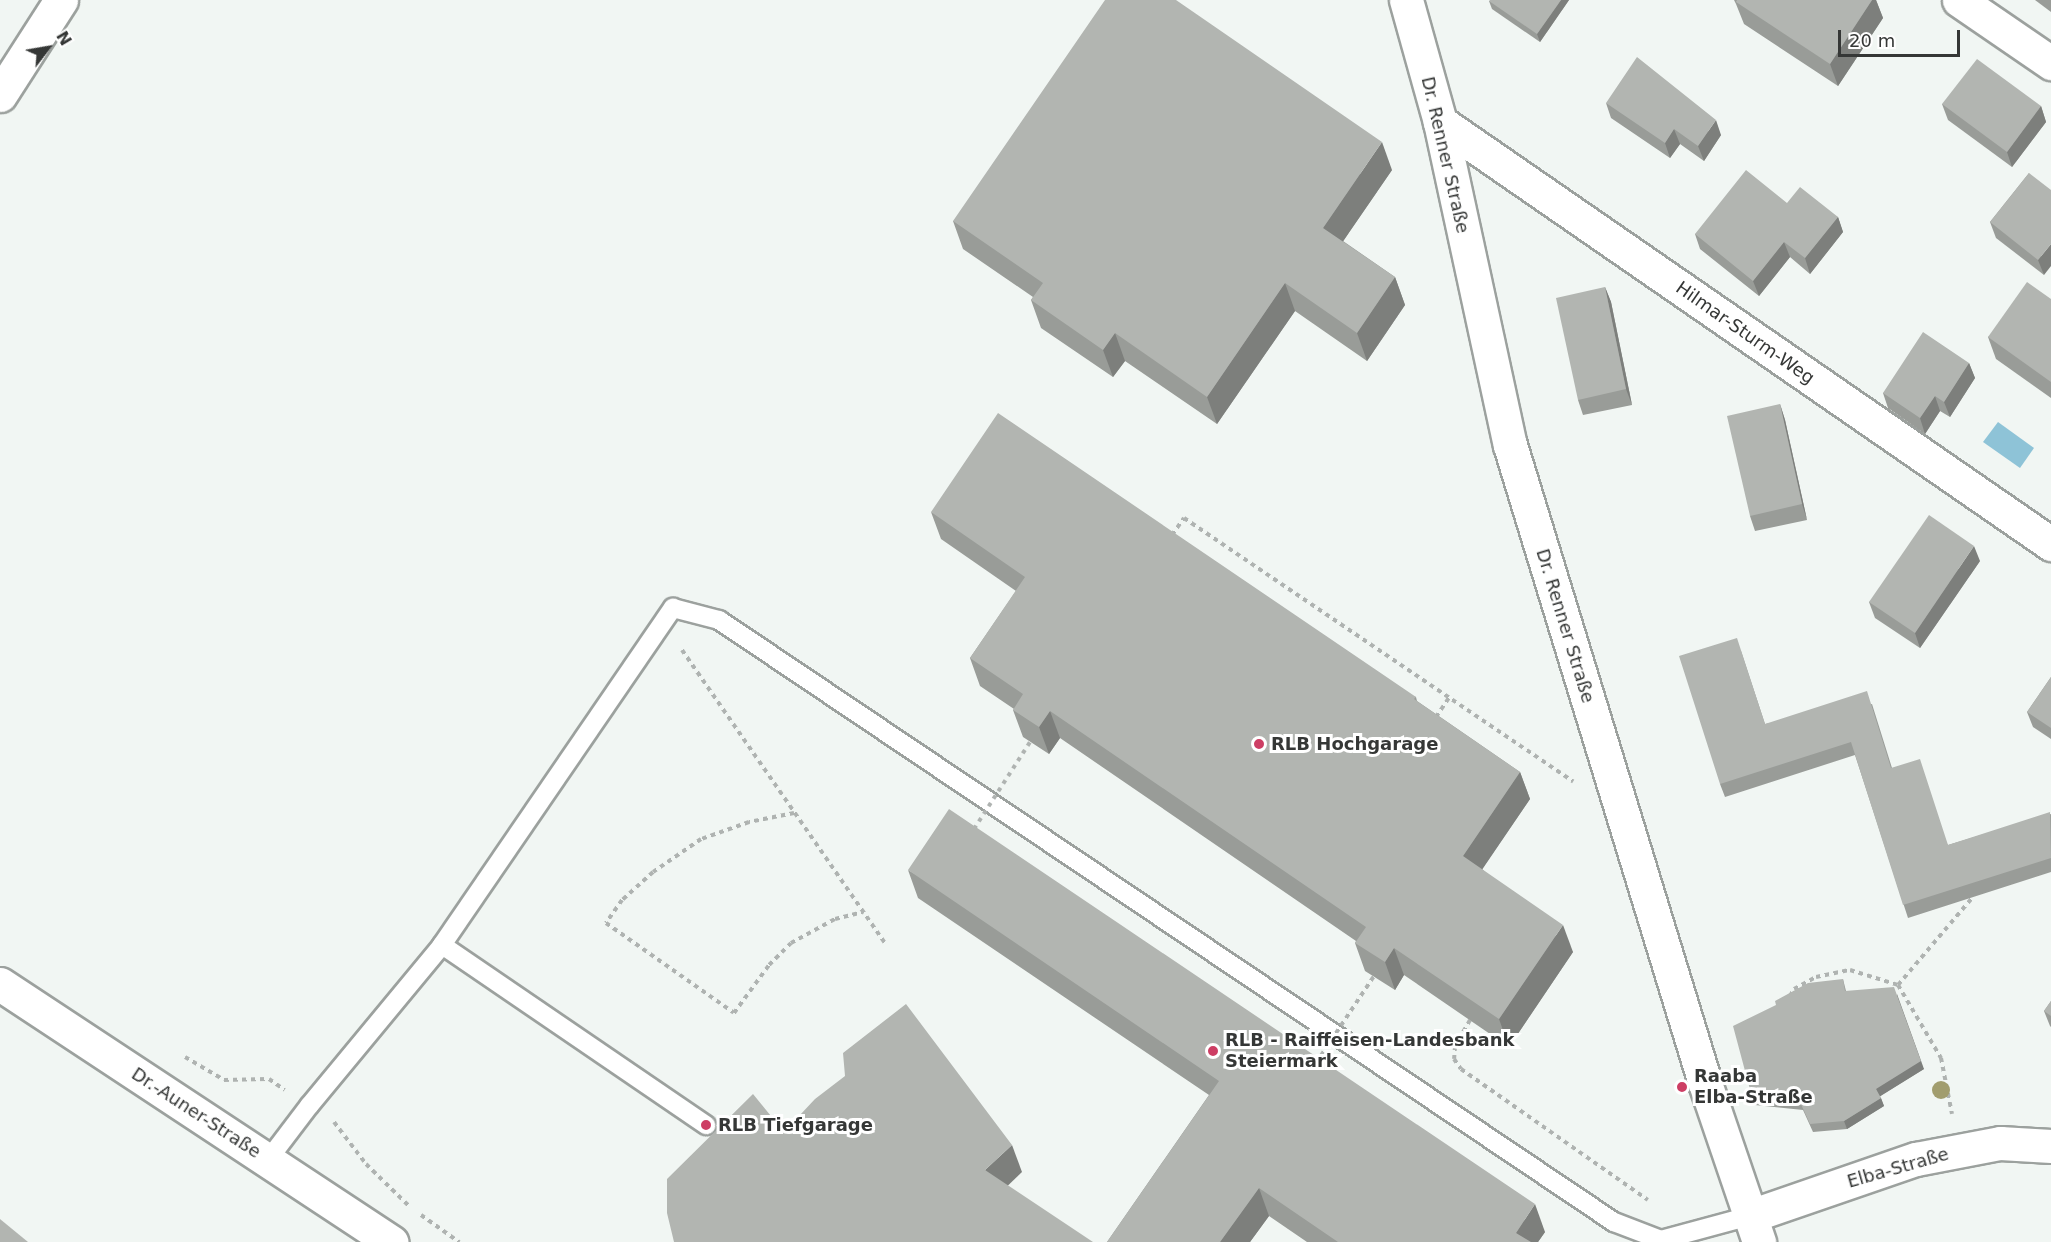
<!DOCTYPE html>
<meta charset="utf-8">
<style>
body{margin:0}
#map{position:relative;width:2051px;height:1242px;overflow:hidden;background:#f1f6f3;font-family:"DejaVu Sans",sans-serif}
div>[style]{position:absolute}
[style*='--x']{left:calc(var(--x)*1px);top:calc(var(--y)*1px);width:calc(var(--w)*1px);rotate:calc(var(--a)*1deg)}
.water>*{inset:0;background:#8ec3d7}
.path>*{height:4px;margin-top:-2px;transform-origin:0;background:repeating-linear-gradient(90deg,#afb3b1 0 4.5px,transparent 0 9px)}
.roads{filter:drop-shadow(2px 0 #9ca19e) drop-shadow(-2px 0 #9ca19e) drop-shadow(0 2px #9ca19e) drop-shadow(0 -2px #9ca19e)}
.lane>*{height:18px;margin:-9px;padding:0 9px;transform-origin:9px;border-radius:9px;background:#fff}
.street>*{height:33px;margin:-16.5px;padding:0 16.5px;transform-origin:16.5px;border-radius:16.5px;background:#fff}
.secondary>*{height:33px;margin:-16.5px;padding:0 16.5px;transform-origin:16.5px;border-radius:16.5px;background:#fff}
.path-bridge>*{height:4px;margin-top:-2px;transform-origin:0;background:repeating-linear-gradient(90deg,#afb3b1 0 4.5px,transparent 0 9px)}
.trees>*{width:18px;height:18px;margin:-9px;border-radius:50%;background:#a19d6e}
.wall>*{inset:0;background:#999c98}
.shaded-wall>*{inset:0;background:#7d7f7c}
.building>*{inset:0;background:#b2b5b1}
.dots>*{width:16px;height:16px;translate:-50% -50%;box-sizing:border-box;border:3px solid #fff;border-radius:50%}
span{translate:-50% -50%;white-space:nowrap;text-align:center;line-height:1.15;-webkit-text-stroke:6px #fff;paint-order:stroke}
.street-label{font-size:18px;color:#353736}
.poi-label{font-size:18px;color:#353736;font-weight:700}
.left{translate:0 -50%;text-align:left}
.north{position:absolute;left:18px;top:18px;width:60px;height:60px;-webkit-text-stroke:4px #fff;paint-order:stroke;rotate:59deg;font-size:16px;font-weight:700;line-height:24px;text-align:center;color:#353736}
.north::after{content:'';display:block;margin:auto;width:21px;height:27px;background:#353736;clip-path:polygon(50% 0,100% 100%,50% 72%,0 100%)}
.scale{position:absolute;left:1838px;top:30px;width:122px;height:27px;box-sizing:border-box;border:3px solid #353736;border-top:0;padding-left:8px;font-size:18px;line-height:21px;white-space:nowrap;color:#353736;-webkit-text-stroke:4px #fff;paint-order:stroke}
</style>
<div id="map">
<div class="water">
<i style="clip-path:polygon(1998px 422px,2034px 448px,2020px 468px,1983px 442px)"></i>
</div>
<div class="path">
<i style="--x:1172;--y:535;--w:21;--a:-55"></i>
<i style="--x:1184;--y:518;--w:470;--a:34.1"></i>
<i style="--x:682;--y:650;--w:359;--a:55.3"></i>
<i style="--x:1436;--y:717;--w:23;--a:-56"></i>
<i style="--x:794;--y:813;--w:46;--a:168.7"></i>
<i style="--x:749;--y:822;--w:51;--a:160.5"></i>
<i style="--x:701;--y:839;--w:58;--a:145.5"></i>
<i style="--x:653;--y:872;--w:42;--a:137.9"></i>
<i style="--x:622;--y:900;--w:28;--a:125"></i>
<i style="--x:606;--y:923;--w:156;--a:35.1"></i>
<i style="--x:734;--y:1013;--w:59;--a:-53.9"></i>
<i style="--x:769;--y:965;--w:31;--a:-45"></i>
<i style="--x:791;--y:943;--w:50;--a:-28.6"></i>
<i style="--x:835;--y:919;--w:29;--a:-14"></i>
<i style="--x:1898;--y:985;--w:116;--a:-49.6"></i>
<i style="--x:1790;--y:996;--w:8;--a:-60"></i>
<i style="--x:1794;--y:989;--w:25;--a:-29"></i>
<i style="--x:1816;--y:977;--w:35;--a:-12"></i>
<i style="--x:1850;--y:970;--w:50;--a:17.4"></i>
<i style="--x:1898;--y:985;--w:85;--a:59.5"></i>
<i style="--x:1941;--y:1058;--w:57;--a:78.9"></i>
<i style="--x:1470;--y:1020;--w:30;--a:120"></i>
<i style="--x:1455;--y:1046;--w:13;--a:94"></i>
<i style="--x:1454;--y:1059;--w:12;--a:55"></i>
<i style="--x:1461;--y:1069;--w:228;--a:35"></i>
<i style="--x:185;--y:1057;--w:45;--a:30.5"></i>
<i style="--x:224;--y:1080;--w:45;--a:-1.3"></i>
<i style="--x:269;--y:1079;--w:19;--a:35"></i>
<i style="--x:334;--y:1122;--w:53;--a:52.7"></i>
<i style="--x:366;--y:1164;--w:59;--a:44.3"></i>
<i style="--x:421;--y:1215;--w:47;--a:35.4"></i>
</div>
<div class="roads">
<div class="lane">
<i style="--x:442;--y:945;--w:320;--a:34.3"></i>
<i style="--x:268;--y:1160;--w:68;--a:-52.8"></i>
<i style="--x:309;--y:1106;--w:209;--a:-50.4"></i>
<i style="--x:442;--y:945;--w:409;--a:-55.6"></i>
<i style="--x:673;--y:608;--w:48;--a:14.6"></i>
<i style="--x:719;--y:620;--w:1079;--a:33.93"></i>
<i style="--x:1614;--y:1222;--w:50;--a:21"></i>
<i style="--x:1661;--y:1240;--w:92;--a:-15.1"></i>
</div>
<div class="street">
<i style="--x:1406;--y:0;--w:127;--a:74.4"></i>
<i style="--x:1440;--y:122;--w:330;--a:77.8"></i>
<i style="--x:1510;--y:445;--w:667;--a:73"></i>
<i style="--x:1705;--y:1083;--w:168;--a:71.2"></i>
<i style="--x:1959;--y:0;--w:112;--a:34.4"></i>
<i style="--x:0;--y:95;--w:113;--a:-57.3"></i>
<i style="--x:1440;--y:122;--w:743;--a:34.63"></i>
<i style="--x:1750;--y:1216;--w:176;--a:-19"></i>
<i style="--x:1916;--y:1159;--w:86;--a:-10.8"></i>
<i style="--x:2000;--y:1143;--w:51;--a:3.4"></i>
</div>
<div class="secondary">
<i style="--x:0;--y:984;--w:469;--a:33.4"></i>
</div>
</div>
<div class="path-bridge">
<i style="--x:974;--y:829;--w:103;--a:-57.2"></i>
<i style="--x:1316;--y:1063;--w:105;--a:-56.3"></i>
</div>
<div class="trees">
<i style="left:1941px;top:1090px"></i>
</div>
<div class="wall">
<i style="clip-path:polygon(1569px 0,1540px 42px,1492px 9px,1489px 1px)"></i>
<i style="clip-path:polygon(1734px 0,1876px 0,1883px 18px,1838px 86px,1744px 24px,1736px 4px)"></i>
<i style="clip-path:polygon(2035px 0,2051px 0,2051px 12px)"></i>
<i style="clip-path:polygon(1606px 103px,1721px 135px,1704px 161px,1680px 144px,1670px 158px,1611px 118px)"></i>
<i style="clip-path:polygon(1942px 104px,2041px 106px,2046px 122px,2012px 167px,1948px 120px)"></i>
<i style="clip-path:polygon(1392px 170px,1343px 241px,1395px 277px,1405px 305px,1367px 361px,1295px 311px,1217px 424px,1125px 361px,1113px 377px,1041px 328px,1031px 300px,1033px 297px,963px 249px,953px 221px)"></i>
<i style="clip-path:polygon(2029px 173px,2044px 275px,1996px 238px,1990px 222px)"></i>
<i style="clip-path:polygon(1787px 203px,1838px 217px,1843px 232px,1810px 274px,1790px 257px,1759px 296px,1700px 249px,1695px 234px)"></i>
<i style="clip-path:polygon(1605px 287px,1611px 302px,1632px 405px,1583px 415px,1578px 400px)"></i>
<i style="clip-path:polygon(2051px 299px,2051px 398px,1996px 359px,1988px 337px)"></i>
<i style="clip-path:polygon(1969px 363px,1975px 378px,1950px 417px,1940px 411px,1925px 434px,1888px 408px,1883px 393px)"></i>
<i style="clip-path:polygon(1780px 404px,1785px 420px,1807px 520px,1755px 531px,1750px 516px)"></i>
<i style="clip-path:polygon(931px 512px,1416px 697px,1417px 701px,1520px 772px,1530px 799px,1482px 869px,1573px 952px,1509px 1047px,1404px 975px,1395px 990px,1365px 971px,1355px 943px,1356px 941px,1060px 738px,1049px 754px,1023px 737px,1013px 710px,1014px 709px,980px 686px,970px 658px,1016px 591px,941px 539px)"></i>
<i style="clip-path:polygon(1980px 561px,1920px 648px,1875px 618px,1869px 602px)"></i>
<i style="clip-path:polygon(1741px 651px,1765px 724px,1872px 704px,1892px 768px,1948px 845px,2051px 814px,2051px 872px,1908px 918px,1855px 755px,1725px 797px,1720px 784px)"></i>
<i style="clip-path:polygon(2051px 677px,2051px 739px,2033px 727px,2027px 712px)"></i>
<i style="clip-path:polygon(908px 870px,1545px 1232px,1538px 1242px,1307px 1242px,1269px 1216px,1250px 1242px,1107px 1242px,1209px 1095px,918px 898px)"></i>
<i style="clip-path:polygon(1843px 979px,1846px 991px,1924px 1069px,1880px 1096px,1884px 1106px,1847px 1129px,1813px 1132px,1803px 1110px,1755px 1105px,1752px 1097px)"></i>
<i style="clip-path:polygon(2051px 1001px,2051px 1027px,2050px 1026px,2044px 1011px)"></i>
</div>
<div class="shaded-wall">
<i style="clip-path:polygon(1561px 0,1569px 0,1540px 42px,1537px 34px)"></i>
<i style="clip-path:polygon(1872px 0,1876px 0,1883px 18px,1838px 86px,1830px 64px)"></i>
<i style="clip-path:polygon(2041px 106px,2046px 122px,2012px 167px,2007px 152px)"></i>
<i style="clip-path:polygon(1716px 120px,1721px 135px,1704px 161px,1698px 146px)"></i>
<i style="clip-path:polygon(1674px 129px,1680px 144px,1670px 158px,1665px 143px)"></i>
<i style="clip-path:polygon(1382px 142px,1392px 170px,1333px 256px,1323px 228px)"></i>
<i style="clip-path:polygon(1838px 217px,1843px 232px,1810px 274px,1805px 258px)"></i>
<i style="clip-path:polygon(1784px 242px,1790px 257px,1759px 296px,1753px 281px)"></i>
<i style="clip-path:polygon(2051px 244px,2051px 266px,2044px 275px,2038px 260px)"></i>
<i style="clip-path:polygon(1395px 277px,1405px 305px,1367px 361px,1357px 333px)"></i>
<i style="clip-path:polygon(1285px 283px,1295px 311px,1217px 424px,1207px 397px)"></i>
<i style="clip-path:polygon(1605px 287px,1611px 302px,1632px 405px,1626px 389px)"></i>
<i style="clip-path:polygon(1115px 333px,1125px 361px,1113px 377px,1103px 350px)"></i>
<i style="clip-path:polygon(1969px 363px,1975px 378px,1950px 417px,1944px 402px)"></i>
<i style="clip-path:polygon(1935px 396px,1940px 411px,1925px 434px,1920px 418px)"></i>
<i style="clip-path:polygon(1780px 404px,1785px 420px,1807px 520px,1802px 504px)"></i>
<i style="clip-path:polygon(1974px 546px,1980px 561px,1920px 648px,1915px 633px)"></i>
<i style="clip-path:polygon(1050px 711px,1060px 738px,1049px 754px,1039px 727px)"></i>
<i style="clip-path:polygon(1520px 772px,1530px 799px,1473px 883px,1463px 856px)"></i>
<i style="clip-path:polygon(1563px 925px,1573px 952px,1509px 1047px,1499px 1019px)"></i>
<i style="clip-path:polygon(1394px 948px,1404px 975px,1395px 990px,1385px 962px)"></i>
<i style="clip-path:polygon(1897px 994px,1924px 1069px,1879px 1097px,1876px 1089px)"></i>
<i style="clip-path:polygon(1881px 1098px,1884px 1106px,1847px 1129px,1844px 1121px)"></i>
<i style="clip-path:polygon(1012px 1145px,1022px 1172px,995px 1198px,985px 1170px)"></i>
<i style="clip-path:polygon(1259px 1188px,1269px 1216px,1250px 1242px,1220px 1242px)"></i>
<i style="clip-path:polygon(1535px 1204px,1545px 1232px,1538px 1242px,1520px 1242px,1516px 1233px)"></i>
</div>
<div class="building">
<i style="clip-path:polygon(1105px 0,1176px 0,1382px 142px,1323px 228px,1395px 277px,1357px 333px,1285px 283px,1207px 397px,1115px 333px,1103px 350px,1031px 300px,1043px 283px,953px 221px)"></i>
<i style="clip-path:polygon(1490px 0,1561px 0,1537px 34px,1489px 1px)"></i>
<i style="clip-path:polygon(1737px 0,1872px 0,1830px 64px,1736px 2px)"></i>
<i style="clip-path:polygon(1637px 57px,1716px 120px,1698px 146px,1674px 129px,1665px 143px,1606px 103px)"></i>
<i style="clip-path:polygon(1977px 59px,2041px 106px,2007px 152px,1942px 104px)"></i>
<i style="clip-path:polygon(1746px 170px,1787px 203px,1800px 187px,1838px 217px,1805px 258px,1784px 242px,1753px 281px,1695px 234px)"></i>
<i style="clip-path:polygon(2029px 173px,2051px 190px,2051px 244px,2038px 260px,1990px 222px)"></i>
<i style="clip-path:polygon(2027px 282px,2051px 299px,2051px 382px,1988px 337px)"></i>
<i style="clip-path:polygon(1605px 287px,1626px 389px,1578px 400px,1556px 298px)"></i>
<i style="clip-path:polygon(1923px 332px,1969px 363px,1944px 402px,1935px 396px,1920px 418px,1883px 393px)"></i>
<i style="clip-path:polygon(1780px 404px,1802px 504px,1750px 516px,1727px 416px)"></i>
<i style="clip-path:polygon(998px 413px,1416px 697px,1414px 699px,1520px 772px,1463px 856px,1563px 925px,1499px 1019px,1394px 948px,1385px 962px,1355px 943px,1366px 927px,1050px 711px,1039px 727px,1013px 710px,1023px 694px,970px 658px,1025px 577px,931px 512px)"></i>
<i style="clip-path:polygon(1929px 515px,1974px 546px,1915px 633px,1869px 602px)"></i>
<i style="clip-path:polygon(1737px 638px,1765px 724px,1867px 691px,1891px 768px,1920px 759px,1948px 845px,2050px 812px,2051px 858px,1903px 905px,1851px 742px,1720px 784px,1679px 656px)"></i>
<i style="clip-path:polygon(2051px 677px,2051px 728px,2027px 712px)"></i>
<i style="clip-path:polygon(949px 809px,1535px 1204px,1516px 1233px,1531px 1242px,1338px 1242px,1259px 1188px,1220px 1242px,1107px 1242px,1219px 1081px,908px 870px)"></i>
<i style="clip-path:polygon(1843px 979px,1845px 991px,1894px 987px,1921px 1061px,1876px 1089px,1881px 1098px,1844px 1121px,1810px 1124px,1800px 1102px,1752px 1097px,1733px 1026px,1776px 1005px,1775px 1001px,1808px 983px)"></i>
<i style="clip-path:polygon(2051px 1001px,2051px 1016px,2044px 1011px)"></i>
<i style="clip-path:polygon(906px 1004px,1012px 1145px,985px 1170px,1093px 1242px,674px 1242px,667px 1213px,667px 1179px,753px 1094px,784px 1132px,815px 1099px,845px 1076px,843px 1053px)"></i>
<i style="clip-path:polygon(0 1219px,28px 1242px,0 1242px)"></i>
</div>
<div class="dots">
<i style="left:1259px;top:744px;background:#cd3e64"></i>
<i style="left:1213px;top:1051px;background:#cd3e64"></i>
<i style="left:1682px;top:1087px;background:#cd3e64"></i>
<i style="left:706px;top:1125px;background:#cd3e64"></i>
</div>
<div class="street-label">
<span style="left:1445px;top:155px;rotate:77deg">Dr. Renner Straße</span>
<span style="left:1745px;top:333px;rotate:35deg">Hilmar-Sturm-Weg</span>
<span style="left:1565px;top:626px;rotate:73deg">Dr. Renner Straße</span>
<span style="left:196px;top:1113px;rotate:33deg">Dr.-Auner-Straße</span>
<span style="left:1898px;top:1168px;rotate:-16deg">Elba-Straße</span>
</div>
<div class="poi-label">
<span class="left" style="left:1271px;top:744px">RLB Hochgarage</span>
<span class="left" style="left:1225px;top:1051px">RLB - Raiffeisen-Landesbank<br>Steiermark</span>
<span class="left" style="left:1694px;top:1087px">Raaba<br>Elba-Straße</span>
<span class="left" style="left:718px;top:1125px">RLB Tiefgarage</span>
</div>
<div class="north">N</div>
<div class="scale">20 m</div>
</div>
